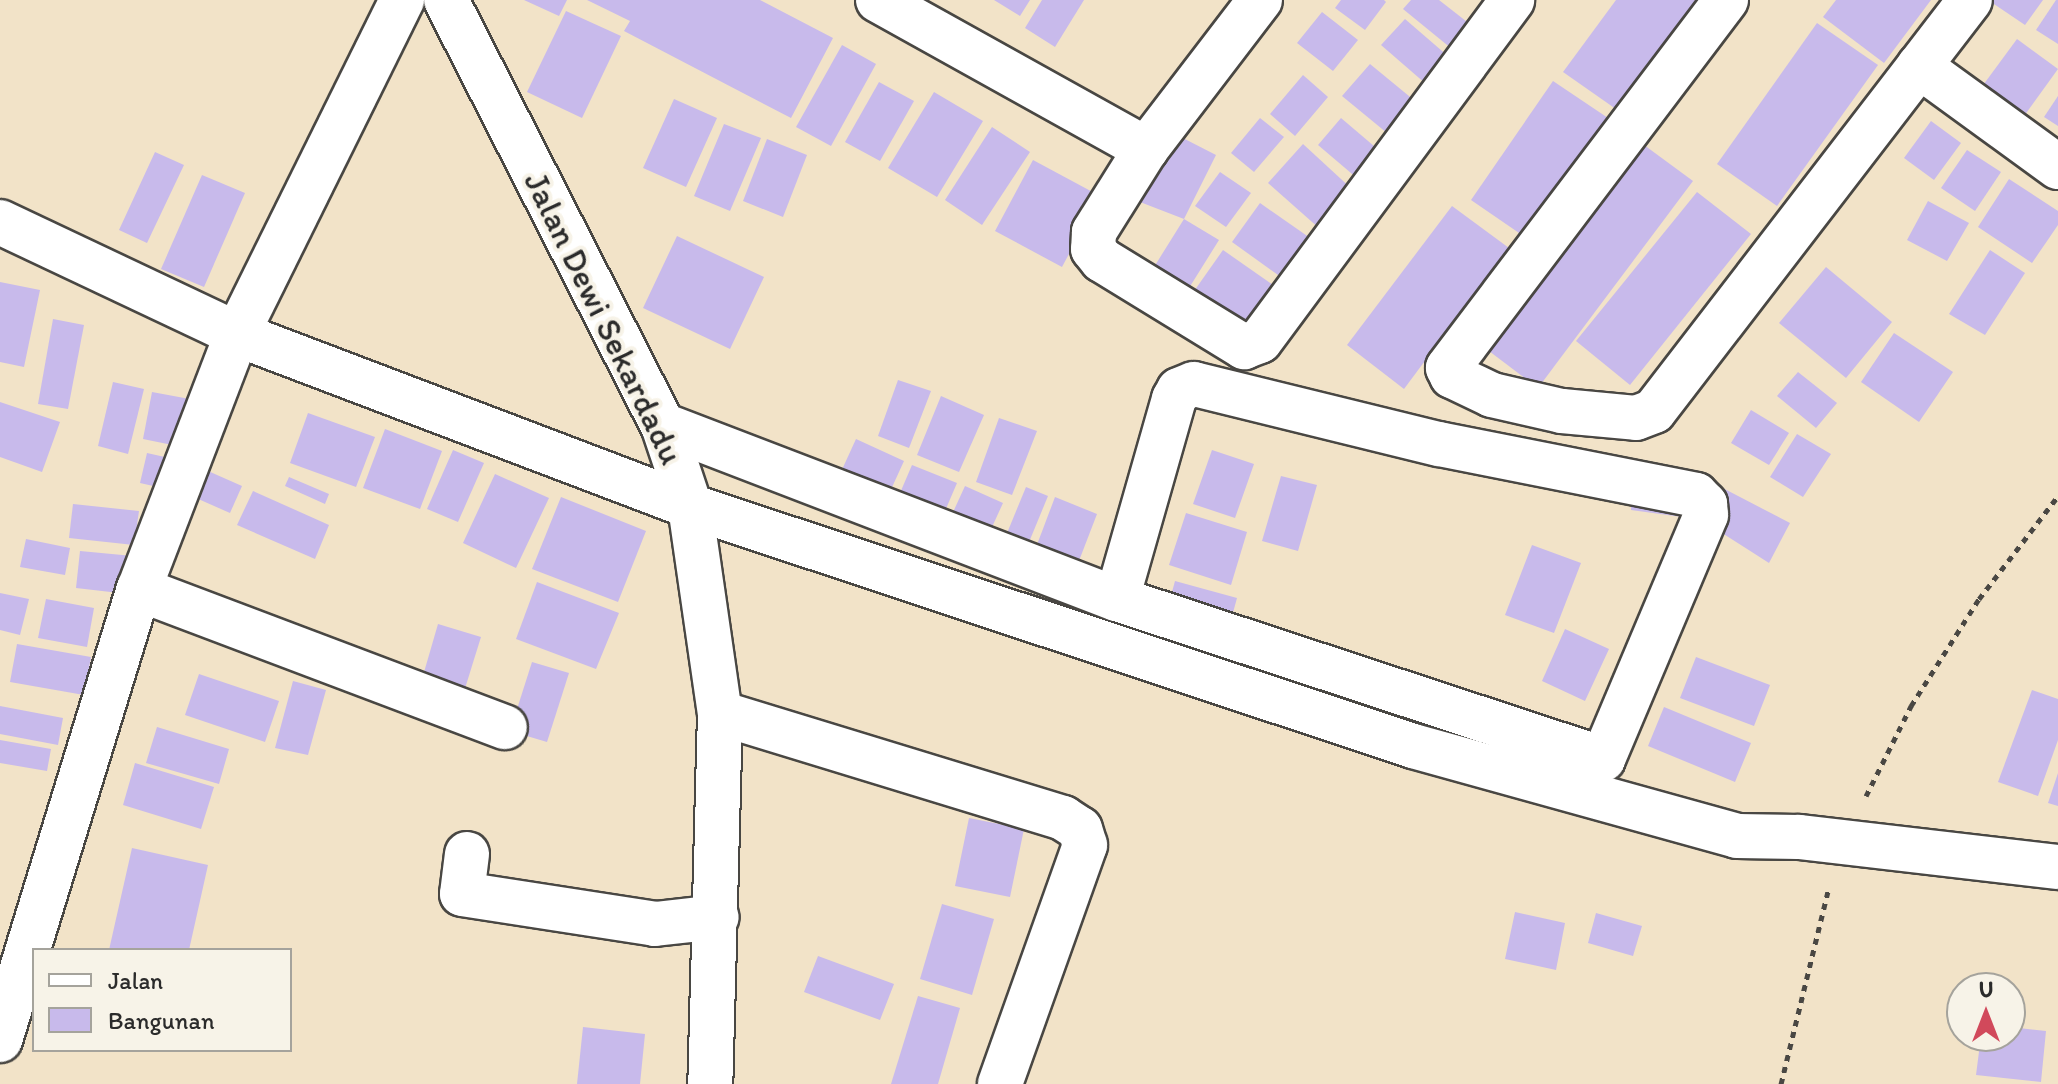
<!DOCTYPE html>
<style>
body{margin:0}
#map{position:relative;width:2058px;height:1084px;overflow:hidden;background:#f2e3c8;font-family:Itim,sans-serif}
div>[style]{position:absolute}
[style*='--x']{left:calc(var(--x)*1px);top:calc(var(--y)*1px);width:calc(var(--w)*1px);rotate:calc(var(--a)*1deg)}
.building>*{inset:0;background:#c8baeb}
.path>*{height:5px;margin-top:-2.5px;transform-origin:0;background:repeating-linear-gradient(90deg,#494743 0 6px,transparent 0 12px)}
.roads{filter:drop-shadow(2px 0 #494743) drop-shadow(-2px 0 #494743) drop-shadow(0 2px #494743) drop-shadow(0 -2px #494743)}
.minor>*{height:44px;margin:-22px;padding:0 22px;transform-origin:22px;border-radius:22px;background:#fff}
span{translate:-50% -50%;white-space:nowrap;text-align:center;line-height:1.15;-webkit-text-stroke:8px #f7f3e8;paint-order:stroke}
.street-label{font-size:34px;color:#2b2b2b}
.legend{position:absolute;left:32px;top:948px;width:260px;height:104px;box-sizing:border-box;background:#f7f3e8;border:2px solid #a5a39c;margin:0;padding:10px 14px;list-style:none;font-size:24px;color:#2b2b2b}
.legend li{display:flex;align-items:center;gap:16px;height:40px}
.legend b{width:40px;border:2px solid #a5a39c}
.north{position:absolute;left:1946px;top:972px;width:80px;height:80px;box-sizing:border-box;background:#f7f3e8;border:2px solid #a5a39c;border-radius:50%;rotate:0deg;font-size:22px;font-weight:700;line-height:32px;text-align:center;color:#2b2b2b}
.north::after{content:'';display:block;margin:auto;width:28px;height:36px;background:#d1495b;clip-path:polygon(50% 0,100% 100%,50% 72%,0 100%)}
</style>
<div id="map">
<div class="building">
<i style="clip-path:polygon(524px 0,567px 0,559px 16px)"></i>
<i style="clip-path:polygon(587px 0,760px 0,833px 38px,791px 118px,624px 31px,630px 21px)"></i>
<i style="clip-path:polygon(994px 0,1030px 0,1020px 16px)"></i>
<i style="clip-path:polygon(1042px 0,1084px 0,1055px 47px,1025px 28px)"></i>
<i style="clip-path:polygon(1341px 0,1384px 0,1386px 2px,1365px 30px,1335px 8px)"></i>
<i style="clip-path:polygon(1411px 0,1439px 0,1471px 25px,1452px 49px,1403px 9px)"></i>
<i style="clip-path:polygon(1616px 0,1708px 0,1623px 114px,1563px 72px)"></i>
<i style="clip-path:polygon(1836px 0,1931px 0,1884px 63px,1823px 17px)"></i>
<i style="clip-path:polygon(1988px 0,2043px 0,2025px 25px)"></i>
<i style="clip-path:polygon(2056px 0,2058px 0,2058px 44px,2036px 30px)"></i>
<i style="clip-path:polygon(566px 11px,621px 36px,582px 118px,527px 92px)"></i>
<i style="clip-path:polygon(1322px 12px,1358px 40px,1333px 71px,1297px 43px)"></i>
<i style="clip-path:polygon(1405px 19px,1449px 57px,1426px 84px,1381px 45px)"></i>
<i style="clip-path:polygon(1817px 23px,1878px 65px,1777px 206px,1717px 164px)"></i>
<i style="clip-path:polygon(2017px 39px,2058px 69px,2019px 123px,1978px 92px)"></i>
<i style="clip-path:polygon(842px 45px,876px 64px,831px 146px,796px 127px)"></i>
<i style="clip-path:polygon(1370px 64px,1415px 101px,1387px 133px,1342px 96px)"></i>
<i style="clip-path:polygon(1303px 75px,1328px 97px,1295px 136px,1270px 114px)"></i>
<i style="clip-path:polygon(1553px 81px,1614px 122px,1532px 242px,1471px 200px)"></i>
<i style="clip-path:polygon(879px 82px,914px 101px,880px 161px,845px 142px)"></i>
<i style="clip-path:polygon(934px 92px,983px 121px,937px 197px,888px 168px)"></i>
<i style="clip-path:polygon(2058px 96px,2058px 126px,2044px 117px)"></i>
<i style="clip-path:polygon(674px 99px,717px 118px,686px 187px,643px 168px)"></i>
<i style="clip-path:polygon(1260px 118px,1284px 137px,1254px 172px,1231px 153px)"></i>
<i style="clip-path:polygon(1341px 118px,1381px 152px,1358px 179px,1318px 145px)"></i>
<i style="clip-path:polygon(1931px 121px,1961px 143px,1934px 180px,1904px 158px)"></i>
<i style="clip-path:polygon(724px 124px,761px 138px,730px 211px,694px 196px)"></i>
<i style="clip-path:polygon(992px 127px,1030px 152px,982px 225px,945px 200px)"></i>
<i style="clip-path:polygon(1175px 134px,1216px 155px,1184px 219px,1219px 240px,1189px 288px,1154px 267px,1184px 219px,1140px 202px)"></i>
<i style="clip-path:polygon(767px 139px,807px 155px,783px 217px,743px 201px)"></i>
<i style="clip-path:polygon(1640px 142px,1693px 181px,1538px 388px,1485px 348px)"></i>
<i style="clip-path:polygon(1303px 144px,1354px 191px,1320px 229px,1268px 183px)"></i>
<i style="clip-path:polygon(1967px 150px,2001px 172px,1975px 211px,1941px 188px)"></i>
<i style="clip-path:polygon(155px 152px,184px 165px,147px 243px,119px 230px)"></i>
<i style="clip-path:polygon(1033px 160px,1100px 196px,1062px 267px,995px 231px)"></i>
<i style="clip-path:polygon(1220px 172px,1251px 193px,1226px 227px,1195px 206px)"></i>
<i style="clip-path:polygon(202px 175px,245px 193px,204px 287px,161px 269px)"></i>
<i style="clip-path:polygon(2009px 179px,2058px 211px,2058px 225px,2032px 263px,1978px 227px)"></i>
<i style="clip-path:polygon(1697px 192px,1751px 234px,1630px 385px,1576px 341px)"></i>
<i style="clip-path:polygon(1928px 201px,1969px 223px,1947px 261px,1907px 240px)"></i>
<i style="clip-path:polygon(1260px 203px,1313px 240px,1285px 280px,1232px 242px)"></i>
<i style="clip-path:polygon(1452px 206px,1509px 248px,1404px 389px,1347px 345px)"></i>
<i style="clip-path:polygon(677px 236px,764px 277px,730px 349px,643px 308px)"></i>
<i style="clip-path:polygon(1223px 250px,1276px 287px,1247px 331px,1192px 294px)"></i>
<i style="clip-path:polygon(1990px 250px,2025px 273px,1985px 335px,1949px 314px)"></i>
<i style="clip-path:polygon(1826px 267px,1892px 322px,1846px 378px,1779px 323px)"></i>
<i style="clip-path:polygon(0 282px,40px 290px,24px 367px,0 362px)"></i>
<i style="clip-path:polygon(53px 319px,84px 325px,68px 409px,38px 404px)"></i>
<i style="clip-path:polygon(1894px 333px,1953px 372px,1919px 422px,1861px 382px)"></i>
<i style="clip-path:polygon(1798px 372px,1837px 403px,1816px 428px,1777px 396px)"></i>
<i style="clip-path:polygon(898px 380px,931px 391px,909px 448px,878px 436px)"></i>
<i style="clip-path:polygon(113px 382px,144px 389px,128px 454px,98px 446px)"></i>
<i style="clip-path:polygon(152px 392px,195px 400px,187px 448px,143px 439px)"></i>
<i style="clip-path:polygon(941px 396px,984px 415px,959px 472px,917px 455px)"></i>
<i style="clip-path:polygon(0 402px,60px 422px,42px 472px,0 457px)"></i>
<i style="clip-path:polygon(1751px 410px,1789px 433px,1769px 465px,1731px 443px)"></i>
<i style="clip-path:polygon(308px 413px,375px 437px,356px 487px,290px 463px)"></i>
<i style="clip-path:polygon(999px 418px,1037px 431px,1012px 495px,976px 482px)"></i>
<i style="clip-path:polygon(385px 429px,442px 451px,420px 509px,363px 488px)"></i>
<i style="clip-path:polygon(1797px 434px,1831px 454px,1803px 497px,1770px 477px)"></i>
<i style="clip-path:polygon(856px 439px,904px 461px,888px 496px,840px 474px)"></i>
<i style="clip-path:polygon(453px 450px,484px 463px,458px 522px,427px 509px)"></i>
<i style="clip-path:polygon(1212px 450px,1254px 464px,1235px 518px,1193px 504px)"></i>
<i style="clip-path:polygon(147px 453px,178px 460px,171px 490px,140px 483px)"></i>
<i style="clip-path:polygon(912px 465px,957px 483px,945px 511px,900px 493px)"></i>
<i style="clip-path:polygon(208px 471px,242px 486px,230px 513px,196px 498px)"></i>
<i style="clip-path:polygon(495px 474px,549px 498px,516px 568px,463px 543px)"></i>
<i style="clip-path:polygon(1281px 476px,1317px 485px,1298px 551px,1262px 541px)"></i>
<i style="clip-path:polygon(289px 477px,329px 494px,325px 504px,285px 486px)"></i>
<i style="clip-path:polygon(1715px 484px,1790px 523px,1769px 563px,1708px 524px)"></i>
<i style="clip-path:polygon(965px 486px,1003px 503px,987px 538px,949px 521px)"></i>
<i style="clip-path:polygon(1026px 487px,1048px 496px,1027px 547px,1005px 538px)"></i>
<i style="clip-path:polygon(1632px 487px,1687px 497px,1682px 517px,1631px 510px)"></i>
<i style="clip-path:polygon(253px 491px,329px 525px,315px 559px,237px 525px)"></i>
<i style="clip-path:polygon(561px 497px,646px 531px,618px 602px,532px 569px)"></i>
<i style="clip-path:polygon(1055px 497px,1097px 514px,1077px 566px,1035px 550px)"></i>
<i style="clip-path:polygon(73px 504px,139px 511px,134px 545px,69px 538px)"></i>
<i style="clip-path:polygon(1186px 513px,1247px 532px,1231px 585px,1169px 565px)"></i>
<i style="clip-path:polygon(26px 539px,70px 548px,65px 575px,20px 567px)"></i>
<i style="clip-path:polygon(1532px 545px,1581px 563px,1554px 633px,1505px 615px)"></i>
<i style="clip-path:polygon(80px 551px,133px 556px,128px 594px,76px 588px)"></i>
<i style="clip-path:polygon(1175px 581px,1237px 598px,1231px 620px,1169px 603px)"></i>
<i style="clip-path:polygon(537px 582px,619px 613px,596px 669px,516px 639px)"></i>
<i style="clip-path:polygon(0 593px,29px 599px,20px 635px,0 630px)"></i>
<i style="clip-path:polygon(46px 599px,94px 608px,87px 647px,38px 638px)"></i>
<i style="clip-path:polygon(438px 624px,481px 637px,462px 698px,420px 686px)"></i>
<i style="clip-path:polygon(1565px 629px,1609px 649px,1585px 701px,1542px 681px)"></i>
<i style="clip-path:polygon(17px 644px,91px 657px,84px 695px,10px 682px)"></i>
<i style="clip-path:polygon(1696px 657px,1770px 685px,1754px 726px,1680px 698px)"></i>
<i style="clip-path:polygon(532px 662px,569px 673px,547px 742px,510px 731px)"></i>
<i style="clip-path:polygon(199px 674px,279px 701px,265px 742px,185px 715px)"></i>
<i style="clip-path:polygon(293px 681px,326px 690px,308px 755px,275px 748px)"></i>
<i style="clip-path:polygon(2032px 690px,2058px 699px,2058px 740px,2038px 796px,1998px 782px)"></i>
<i style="clip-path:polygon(0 706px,63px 718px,58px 745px,0 734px)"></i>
<i style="clip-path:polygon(1664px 707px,1751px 743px,1735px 782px,1648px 746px)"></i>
<i style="clip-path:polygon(157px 727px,229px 749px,219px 784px,146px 763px)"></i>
<i style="clip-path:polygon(0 740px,51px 749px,47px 771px,0 763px)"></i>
<i style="clip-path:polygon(135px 763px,214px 787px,201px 829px,123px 805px)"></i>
<i style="clip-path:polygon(2058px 773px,2058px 806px,2048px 803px)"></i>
<i style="clip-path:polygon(969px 818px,1024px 829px,1010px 897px,955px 886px)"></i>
<i style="clip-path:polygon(132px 848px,208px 865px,189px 950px,109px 950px)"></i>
<i style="clip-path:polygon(942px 904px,994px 919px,972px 995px,920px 979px)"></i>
<i style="clip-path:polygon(1515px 912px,1565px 923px,1556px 970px,1505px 959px)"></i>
<i style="clip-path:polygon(1596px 913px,1642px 926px,1633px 956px,1588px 943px)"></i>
<i style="clip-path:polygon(818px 956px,894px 984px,880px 1020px,804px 992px)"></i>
<i style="clip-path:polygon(918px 996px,960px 1008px,938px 1084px,891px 1084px)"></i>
<i style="clip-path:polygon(583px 1027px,645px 1034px,640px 1084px,577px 1084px)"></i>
<i style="clip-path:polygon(2010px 1027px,2046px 1031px,2041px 1082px,1976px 1075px,1981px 1036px,2010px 1036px)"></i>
</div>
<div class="path">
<i style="--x:1866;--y:796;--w:101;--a:-63.4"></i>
<i style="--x:1911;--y:706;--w:127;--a:-57.6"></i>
<i style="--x:1979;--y:599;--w:130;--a:-52.5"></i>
<i style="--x:1781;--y:1084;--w:199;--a:-76.3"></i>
</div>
<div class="roads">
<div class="minor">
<i style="--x:446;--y:0;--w:477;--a:63"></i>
<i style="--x:663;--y:425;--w:85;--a:71.6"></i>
<i style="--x:690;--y:506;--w:209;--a:81.8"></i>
<i style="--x:720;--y:713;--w:371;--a:91.5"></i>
<i style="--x:878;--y:0;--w:307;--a:29.1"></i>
<i style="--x:1260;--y:0;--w:188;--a:127.4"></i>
<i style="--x:1146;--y:149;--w:98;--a:122.1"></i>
<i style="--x:1094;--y:232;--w:17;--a:93"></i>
<i style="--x:1093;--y:249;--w:14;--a:51"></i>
<i style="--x:1102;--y:260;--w:167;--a:31.5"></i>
<i style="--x:1244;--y:347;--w:17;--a:-21"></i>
<i style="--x:1260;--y:341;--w:424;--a:-53.5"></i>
<i style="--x:1726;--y:0;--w:461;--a:127.1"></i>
<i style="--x:1448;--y:368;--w:9;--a:63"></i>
<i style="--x:1452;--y:376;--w:44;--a:25.4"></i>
<i style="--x:1492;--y:395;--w:72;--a:12.9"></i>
<i style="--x:1562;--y:411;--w:74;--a:5.4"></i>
<i style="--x:1636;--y:418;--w:19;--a:-21"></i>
<i style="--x:1654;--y:411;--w:518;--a:-52.44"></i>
<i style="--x:1919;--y:66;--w:172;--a:36"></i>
<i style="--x:0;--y:222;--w:262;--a:25.3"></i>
<i style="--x:237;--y:334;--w:485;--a:20.8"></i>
<i style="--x:690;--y:506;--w:762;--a:18.36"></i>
<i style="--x:1413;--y:746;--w:336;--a:15.5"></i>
<i style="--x:1737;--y:836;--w:62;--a:0.9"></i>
<i style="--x:1799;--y:837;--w:261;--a:6.6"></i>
<i style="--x:1194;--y:384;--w:252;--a:13.8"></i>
<i style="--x:1439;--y:444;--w:262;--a:11.2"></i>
<i style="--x:1696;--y:495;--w:13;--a:45"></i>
<i style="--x:1705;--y:504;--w:11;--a:85"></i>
<i style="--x:1706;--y:515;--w:265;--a:112.9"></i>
<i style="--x:1603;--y:759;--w:512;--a:-161.78"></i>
<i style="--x:1117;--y:599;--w:208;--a:-74.1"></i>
<i style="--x:1174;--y:399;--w:10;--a:-61"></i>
<i style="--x:1179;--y:390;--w:16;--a:-22"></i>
<i style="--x:663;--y:425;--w:486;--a:21"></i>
<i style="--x:139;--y:589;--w:391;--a:20.7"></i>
<i style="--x:720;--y:713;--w:359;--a:17"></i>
<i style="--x:1063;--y:818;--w:20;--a:33"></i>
<i style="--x:1080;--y:829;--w:17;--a:73"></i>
<i style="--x:1085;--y:845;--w:254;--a:109.6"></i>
<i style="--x:467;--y:854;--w:40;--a:97.1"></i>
<i style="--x:462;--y:894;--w:195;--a:8.8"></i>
<i style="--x:655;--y:924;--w:62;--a:-6.4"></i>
<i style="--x:0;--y:1040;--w:472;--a:-72.9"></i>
<i style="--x:139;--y:589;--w:273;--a:-69"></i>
<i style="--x:237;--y:334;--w:373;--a:-63.7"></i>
</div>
</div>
<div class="street-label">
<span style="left:604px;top:318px;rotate:64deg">Jalan Dewi Sekardadu</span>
</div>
<ul class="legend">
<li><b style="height:10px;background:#fff"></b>Jalan</li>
<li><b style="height:22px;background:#c8baeb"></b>Bangunan</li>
</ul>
<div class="north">U</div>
</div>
